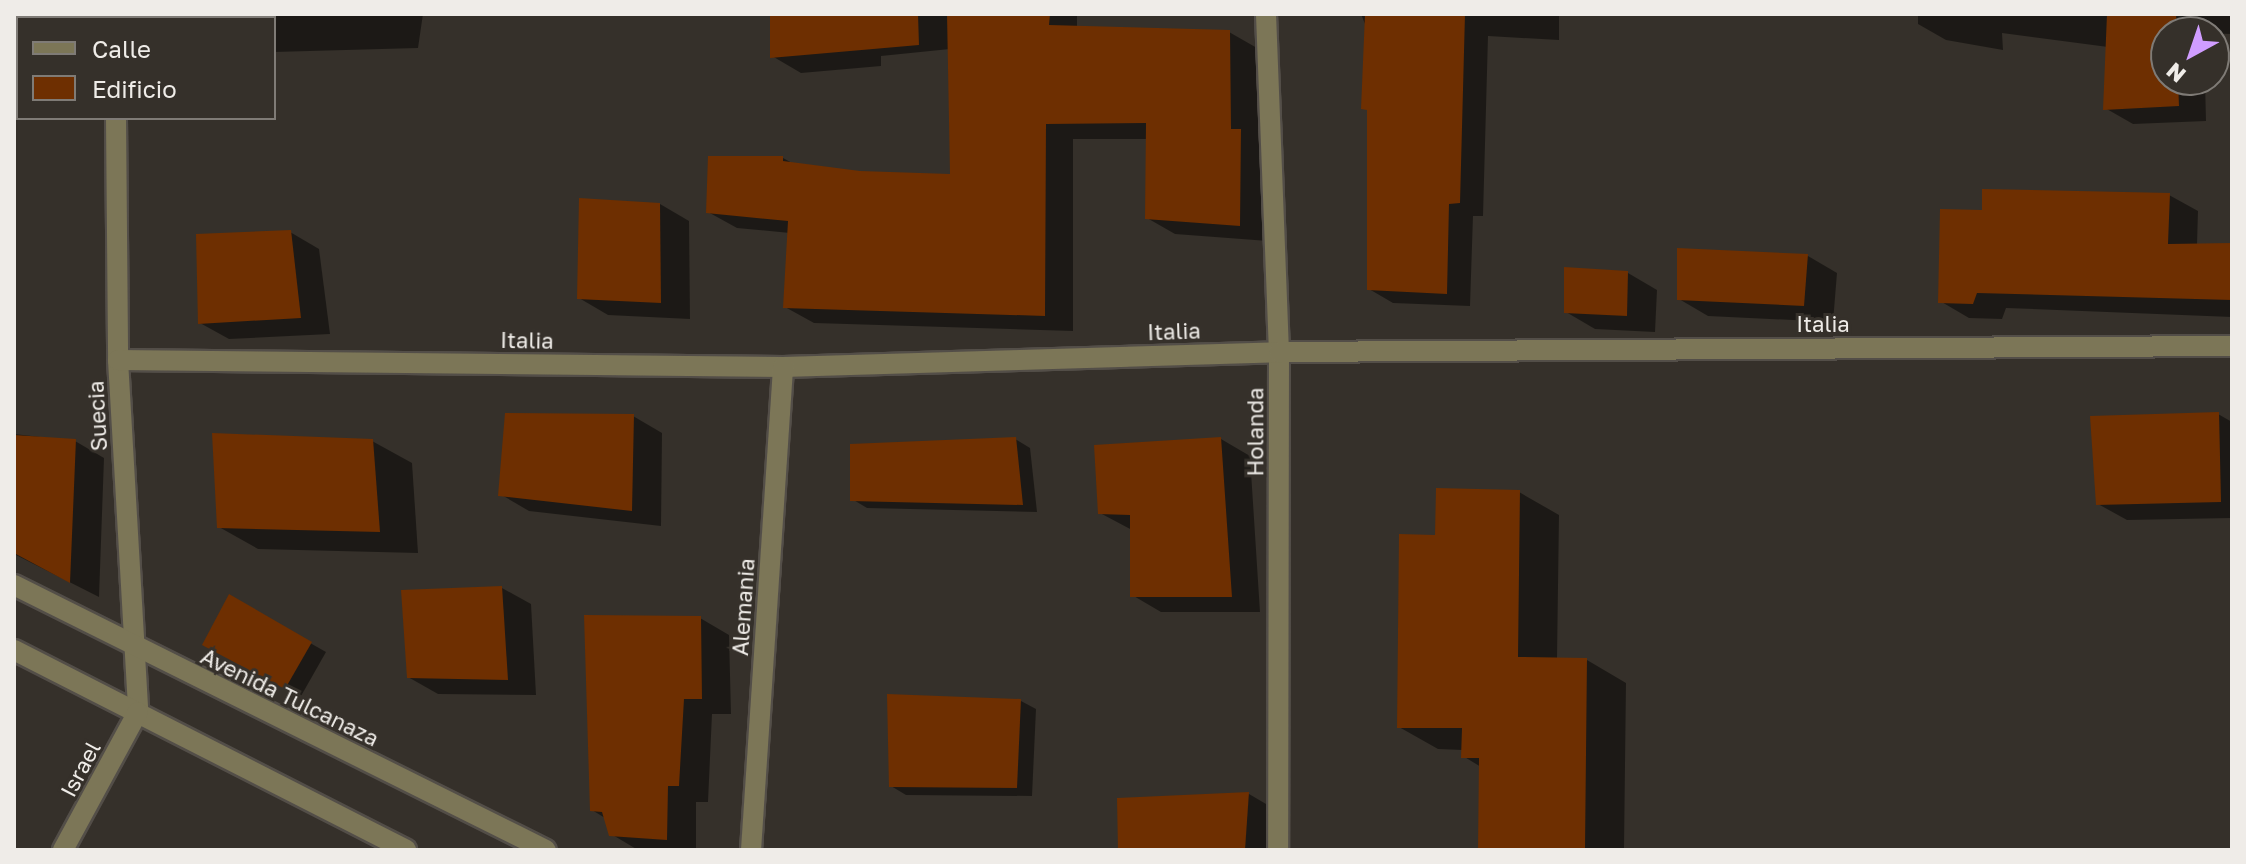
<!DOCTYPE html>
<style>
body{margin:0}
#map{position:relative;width:2246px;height:864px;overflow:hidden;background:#35302a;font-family:"Golos Text",sans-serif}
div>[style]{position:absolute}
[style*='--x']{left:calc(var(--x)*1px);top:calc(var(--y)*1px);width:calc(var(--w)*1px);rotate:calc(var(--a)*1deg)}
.shadow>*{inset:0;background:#0007}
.building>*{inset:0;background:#6e2f01}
.roads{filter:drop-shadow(2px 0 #534e48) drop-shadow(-2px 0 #534e48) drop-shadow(0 2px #534e48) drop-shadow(0 -2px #534e48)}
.minor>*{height:20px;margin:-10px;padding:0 10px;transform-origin:10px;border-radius:10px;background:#7c7657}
span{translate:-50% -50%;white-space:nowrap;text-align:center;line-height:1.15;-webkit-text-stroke:6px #35302a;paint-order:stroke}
.street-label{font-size:22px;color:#efece8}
.frame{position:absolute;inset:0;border:16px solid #efece8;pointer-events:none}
.legend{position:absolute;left:16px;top:16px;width:260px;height:104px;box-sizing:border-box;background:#35302a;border:2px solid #7f7b76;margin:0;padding:10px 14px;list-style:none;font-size:24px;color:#efece8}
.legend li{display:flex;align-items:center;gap:16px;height:40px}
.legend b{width:40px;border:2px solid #7f7b76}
.north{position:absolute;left:2150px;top:16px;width:80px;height:80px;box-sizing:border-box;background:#35302a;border:2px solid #7f7b76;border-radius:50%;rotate:220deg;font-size:22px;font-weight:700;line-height:32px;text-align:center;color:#efece8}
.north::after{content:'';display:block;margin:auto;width:28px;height:36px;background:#d09dff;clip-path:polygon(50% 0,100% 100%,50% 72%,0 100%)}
</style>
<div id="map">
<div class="shadow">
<i style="clip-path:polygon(209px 14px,423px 14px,418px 48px,274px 52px,274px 18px)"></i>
<i style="clip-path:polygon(772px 14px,1077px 14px,1077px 28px,1229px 32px,1257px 48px,1259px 142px,1269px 147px,1268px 241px,1175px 234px,1147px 218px,1148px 139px,1073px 139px,1073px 331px,814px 323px,785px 307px,790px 233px,737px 228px,708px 212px,783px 158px,794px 164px,860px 173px,952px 176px,950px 49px,881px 56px,881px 66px,801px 73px,772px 56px)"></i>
<i style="clip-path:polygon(1361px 14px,1559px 14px,1559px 40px,1488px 36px,1483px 216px,1473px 216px,1470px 306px,1393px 303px,1369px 289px,1367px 29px)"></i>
<i style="clip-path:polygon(1918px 14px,2232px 14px,2232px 34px,2166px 32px,2166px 80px,2205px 80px,2206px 121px,2133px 124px,2105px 108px,2108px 47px,2002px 33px,2003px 50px,1946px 40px,1918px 24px)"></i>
<i style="clip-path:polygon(2169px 195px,2198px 211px,2197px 245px,2232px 245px,2232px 317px,2006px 308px,2002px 319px,1969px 318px,1940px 301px,1984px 212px)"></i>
<i style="clip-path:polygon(660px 204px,689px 221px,690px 319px,608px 315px,579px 298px)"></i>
<i style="clip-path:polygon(290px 232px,319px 249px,330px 334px,229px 339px,200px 323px)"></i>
<i style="clip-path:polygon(1808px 256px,1837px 273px,1833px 322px,1708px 316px,1679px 299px)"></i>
<i style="clip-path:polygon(1628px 273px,1657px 290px,1655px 332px,1595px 329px,1566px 312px)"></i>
<i style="clip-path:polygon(2218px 414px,2232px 422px,2232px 518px,2127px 520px,2098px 504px)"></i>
<i style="clip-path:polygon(633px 416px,662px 433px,661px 526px,529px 511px,500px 494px)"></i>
<i style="clip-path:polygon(14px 434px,75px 441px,104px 458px,99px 597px,14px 554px)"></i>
<i style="clip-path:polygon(1015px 439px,1030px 448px,1037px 512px,867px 508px,852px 499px)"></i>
<i style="clip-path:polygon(1221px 439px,1250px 456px,1260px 612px,1161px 612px,1132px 595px,1132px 530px,1100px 513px)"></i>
<i style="clip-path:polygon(372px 441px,412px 463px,418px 553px,258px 549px,219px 527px)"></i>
<i style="clip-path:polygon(1519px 492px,1559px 515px,1557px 659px,1587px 660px,1626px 683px,1624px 850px,1480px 850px,1481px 767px,1463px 756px,1463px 750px,1438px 749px,1399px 727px,1437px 537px)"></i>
<i style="clip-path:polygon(502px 588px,531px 604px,536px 695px,438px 694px,408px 677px)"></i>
<i style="clip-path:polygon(229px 597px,326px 652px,301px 696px,220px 653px)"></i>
<i style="clip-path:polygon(700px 618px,729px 635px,731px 714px,712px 714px,708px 802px,696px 802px,696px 850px,638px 850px,611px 834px,605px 818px,592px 810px)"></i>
<i style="clip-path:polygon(1021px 701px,1036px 709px,1032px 796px,906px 795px,891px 786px)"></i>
<i style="clip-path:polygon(1249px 794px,1278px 811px,1276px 850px,1120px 850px)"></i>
</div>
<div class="building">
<i style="clip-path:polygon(770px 14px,918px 14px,919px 45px,770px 58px)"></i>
<i style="clip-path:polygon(947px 14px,1050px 14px,1049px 25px,1230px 30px,1231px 129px,1241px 129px,1240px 226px,1145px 219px,1146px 123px,1046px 124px,1045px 316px,783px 308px,788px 221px,706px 213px,708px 156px,783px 156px,783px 161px,860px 171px,950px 174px)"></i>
<i style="clip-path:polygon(1365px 14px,1465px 14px,1460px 203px,1449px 204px,1447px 294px,1367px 290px,1367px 110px,1361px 109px)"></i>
<i style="clip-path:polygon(2107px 14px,2176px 14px,2177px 32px,2166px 32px,2166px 80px,2178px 80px,2179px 106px,2103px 110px)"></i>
<i style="clip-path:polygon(1982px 189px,2170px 193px,2168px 244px,2232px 243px,2232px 300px,1977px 293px,1973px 304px,1938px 303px,1940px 209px,1982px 210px)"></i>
<i style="clip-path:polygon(579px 198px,660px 203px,661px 303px,577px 299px)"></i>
<i style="clip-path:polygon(291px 230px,301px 318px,198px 324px,196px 234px)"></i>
<i style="clip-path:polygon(1677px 248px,1808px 254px,1804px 306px,1677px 300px)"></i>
<i style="clip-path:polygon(1564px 267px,1628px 271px,1627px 316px,1564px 313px)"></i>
<i style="clip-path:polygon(2219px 412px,2221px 502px,2096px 505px,2090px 416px)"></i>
<i style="clip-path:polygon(505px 413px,634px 414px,632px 511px,498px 496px)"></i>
<i style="clip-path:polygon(212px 433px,373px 439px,380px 532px,217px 528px)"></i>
<i style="clip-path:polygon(14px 435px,76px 439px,70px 583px,14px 553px)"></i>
<i style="clip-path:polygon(1016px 437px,1023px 505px,850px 501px,850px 444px)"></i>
<i style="clip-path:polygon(1221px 437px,1232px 597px,1130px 597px,1130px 515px,1098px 514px,1094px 445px)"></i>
<i style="clip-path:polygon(1436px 488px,1520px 490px,1518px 657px,1587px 658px,1585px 850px,1478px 850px,1479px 758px,1461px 758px,1462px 728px,1397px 728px,1399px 534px,1435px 535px)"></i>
<i style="clip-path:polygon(502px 586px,508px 680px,407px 678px,401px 590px)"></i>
<i style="clip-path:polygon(229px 594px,312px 642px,285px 689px,202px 645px)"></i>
<i style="clip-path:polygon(584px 615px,701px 616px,702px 699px,684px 699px,679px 786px,668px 786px,667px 840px,609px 836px,602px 812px,590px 811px)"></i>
<i style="clip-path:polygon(887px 694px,1021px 699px,1017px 788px,889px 787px)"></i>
<i style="clip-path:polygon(1249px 792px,1245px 850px,1118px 850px,1117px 798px)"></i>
</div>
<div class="roads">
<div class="minor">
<i style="--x:115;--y:14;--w:4;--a:90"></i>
<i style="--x:1266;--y:14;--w:338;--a:87.8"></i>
<i style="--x:1279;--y:352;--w:498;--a:90.1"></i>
<i style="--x:116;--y:118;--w:242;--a:89.5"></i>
<i style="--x:118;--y:360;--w:353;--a:86.7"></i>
<i style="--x:118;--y:360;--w:665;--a:0.6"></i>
<i style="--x:783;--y:367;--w:496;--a:-1.7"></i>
<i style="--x:1279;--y:352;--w:953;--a:-0.36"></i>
<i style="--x:14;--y:585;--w:594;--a:26.48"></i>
<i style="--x:14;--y:650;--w:440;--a:27"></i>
<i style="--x:63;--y:850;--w:157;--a:-61.5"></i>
<i style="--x:751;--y:850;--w:484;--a:-86.2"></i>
</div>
</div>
<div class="street-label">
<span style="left:1823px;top:324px">Italia</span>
<span style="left:1174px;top:331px;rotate:-2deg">Italia</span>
<span style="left:527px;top:340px;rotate:1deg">Italia</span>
<span style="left:97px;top:416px;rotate:-93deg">Suecia</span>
<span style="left:1255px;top:432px;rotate:-90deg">Holanda</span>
<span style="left:743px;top:607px;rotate:-86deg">Alemania</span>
<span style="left:290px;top:697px;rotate:26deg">Avenida Tulcanaza</span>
<span style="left:80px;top:769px;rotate:-62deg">Israel</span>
</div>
<div class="frame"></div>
<ul class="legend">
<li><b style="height:10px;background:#7c7657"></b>Calle</li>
<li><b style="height:22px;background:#6e2f01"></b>Edificio</li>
</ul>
<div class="north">N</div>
</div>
